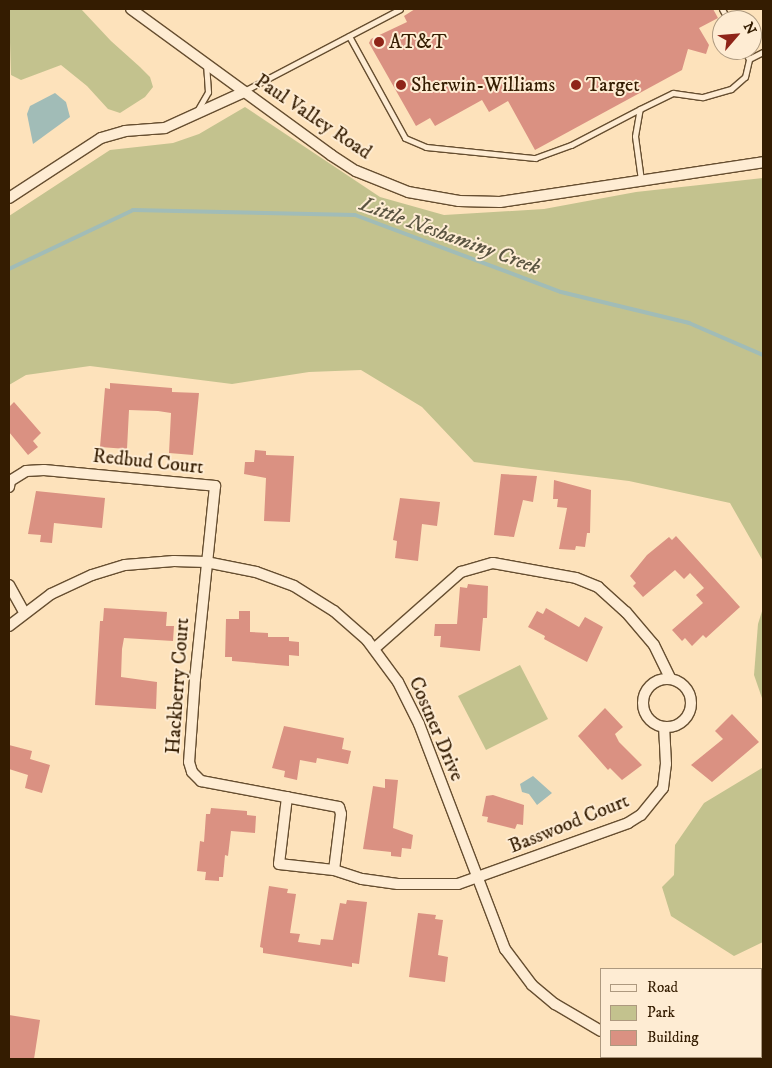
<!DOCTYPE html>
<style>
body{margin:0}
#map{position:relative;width:772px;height:1068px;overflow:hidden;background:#fde2bb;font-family:"IM FELL DW Pica",serif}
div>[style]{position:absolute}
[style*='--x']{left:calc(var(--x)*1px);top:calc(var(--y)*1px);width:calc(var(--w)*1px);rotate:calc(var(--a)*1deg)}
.green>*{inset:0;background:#c3c28e}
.water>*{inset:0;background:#a1bcb7}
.stream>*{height:4px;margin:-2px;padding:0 2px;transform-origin:2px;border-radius:2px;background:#a1bcb7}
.building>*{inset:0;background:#da9182}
.roads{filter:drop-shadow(1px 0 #664e30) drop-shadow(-1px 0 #664e30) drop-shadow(0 1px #664e30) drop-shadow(0 -1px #664e30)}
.lane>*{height:5px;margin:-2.5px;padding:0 2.5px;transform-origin:2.5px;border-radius:2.5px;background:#feecd3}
.street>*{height:10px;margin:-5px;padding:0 5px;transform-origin:5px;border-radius:5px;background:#feecd3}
.street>.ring{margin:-5px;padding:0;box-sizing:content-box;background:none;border:10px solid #feecd3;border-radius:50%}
.dots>*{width:14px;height:14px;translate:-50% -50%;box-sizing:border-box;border:2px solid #feecd3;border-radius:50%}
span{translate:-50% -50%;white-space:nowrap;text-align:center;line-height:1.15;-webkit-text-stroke:4px #feecd3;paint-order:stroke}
.poi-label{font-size:20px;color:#341c01}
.left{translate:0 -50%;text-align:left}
.street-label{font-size:20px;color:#341c01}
.water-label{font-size:21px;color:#5a5441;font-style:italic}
.frame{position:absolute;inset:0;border:10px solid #341c01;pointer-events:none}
.legend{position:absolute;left:600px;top:968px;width:162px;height:90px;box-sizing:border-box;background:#feecd3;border:1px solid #ad997f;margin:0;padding:6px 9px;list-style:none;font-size:15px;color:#341c01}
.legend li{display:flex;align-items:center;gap:10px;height:25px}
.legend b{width:25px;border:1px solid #ad997f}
.north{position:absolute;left:712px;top:10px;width:50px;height:50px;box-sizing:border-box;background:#feecd3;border:1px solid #ad997f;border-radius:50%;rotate:63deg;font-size:14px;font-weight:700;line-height:20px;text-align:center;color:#341c01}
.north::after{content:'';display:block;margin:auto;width:18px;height:22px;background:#8f2418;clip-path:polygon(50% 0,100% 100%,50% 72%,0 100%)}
</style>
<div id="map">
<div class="green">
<i style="clip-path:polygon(9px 9px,81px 9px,111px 41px,140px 67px,150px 77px,153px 87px,145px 97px,120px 113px,108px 109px,87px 86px,61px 65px,21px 80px,11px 75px)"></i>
<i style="clip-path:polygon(245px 107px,380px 197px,444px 215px,544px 209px,636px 192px,763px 178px,763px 561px,730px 503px,629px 481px,474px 462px,422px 407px,361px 370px,309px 372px,232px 384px,90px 366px,26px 375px,9px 385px,9px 216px,110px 150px,173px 143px,199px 134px)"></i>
<i style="clip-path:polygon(763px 608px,763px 701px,754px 675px,758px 624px)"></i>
<i style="clip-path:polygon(520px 665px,548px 719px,486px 750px,458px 696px)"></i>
<i style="clip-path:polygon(763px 760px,763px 942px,734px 956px,671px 916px,662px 887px,674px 875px,675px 845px,704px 803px,762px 768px)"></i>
</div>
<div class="water">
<i style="clip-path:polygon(55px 93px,66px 102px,70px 117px,33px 144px,27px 114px,30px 106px)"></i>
<i style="clip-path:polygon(533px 776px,552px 793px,537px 805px,529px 794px,522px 792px,520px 784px)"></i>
</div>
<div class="stream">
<i style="--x:9;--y:269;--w:137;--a:-25.4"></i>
<i style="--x:133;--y:210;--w:222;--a:1.3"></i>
<i style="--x:355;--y:215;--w:220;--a:20.5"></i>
<i style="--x:561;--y:292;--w:132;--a:13.6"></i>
<i style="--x:689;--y:323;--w:81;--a:23.4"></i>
</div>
<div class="building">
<i style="clip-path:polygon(415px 9px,713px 9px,718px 18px,699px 28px,709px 45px,706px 54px,688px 49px,682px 70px,535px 150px,508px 101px,489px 112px,482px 100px,435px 126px,430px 118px,416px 126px,369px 43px,371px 39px,407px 22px,404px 16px)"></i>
<i style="clip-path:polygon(110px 383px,172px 388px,172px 392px,199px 393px,193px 455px,169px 453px,171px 413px,158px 411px,129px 410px,127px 449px,100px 447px,105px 388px,110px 389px)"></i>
<i style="clip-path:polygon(14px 402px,41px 433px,33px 441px,38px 447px,28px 455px,9px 432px,9px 407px)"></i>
<i style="clip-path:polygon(255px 450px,266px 451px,266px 455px,294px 456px,290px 522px,264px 521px,266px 478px,244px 474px,245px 462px,254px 462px)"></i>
<i style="clip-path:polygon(501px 474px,537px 476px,533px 502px,523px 500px,514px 537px,494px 535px)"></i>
<i style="clip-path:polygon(554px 480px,591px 490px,590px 533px,587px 533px,585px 547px,576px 546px,575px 550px,559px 549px,567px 508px,557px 507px,558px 499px,553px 499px)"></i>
<i style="clip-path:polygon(36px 491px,105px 498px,102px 528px,54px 523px,52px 543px,40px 542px,41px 535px,28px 534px)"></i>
<i style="clip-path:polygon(400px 498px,440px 502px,437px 526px,422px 524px,418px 561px,395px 558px,397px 541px,393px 540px)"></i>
<i style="clip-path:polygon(676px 536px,740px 607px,706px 638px,703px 635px,692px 646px,685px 638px,682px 641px,672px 630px,703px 603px,696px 595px,704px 588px,690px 573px,684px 579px,675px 570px,643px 597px,633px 586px,636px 583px,630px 576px,647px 555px,669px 537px,672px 540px)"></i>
<i style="clip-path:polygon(468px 584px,488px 586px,487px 618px,483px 618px,480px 651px,440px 647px,441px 636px,434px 636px,435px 624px,457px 624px,460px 587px,467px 588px)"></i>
<i style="clip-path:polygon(104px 608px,167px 612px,166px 626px,174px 626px,173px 641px,124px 638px,122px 649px,121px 677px,157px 682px,156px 709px,95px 705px,100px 621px,103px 621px)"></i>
<i style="clip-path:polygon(546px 608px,579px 627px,585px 617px,603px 627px,587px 662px,544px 639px,545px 636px,528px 627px,537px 611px,543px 614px)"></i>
<i style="clip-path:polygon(239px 611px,250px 611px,250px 632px,268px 633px,268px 637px,289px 637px,289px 641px,299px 642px,299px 656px,289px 655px,289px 666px,232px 661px,232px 657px,225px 657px,226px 619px,239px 619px)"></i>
<i style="clip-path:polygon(605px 708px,623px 727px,615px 734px,619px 742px,642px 765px,622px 780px,610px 768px,608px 770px,578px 736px)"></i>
<i style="clip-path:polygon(732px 714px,759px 742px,712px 782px,691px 765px,723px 739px,715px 731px)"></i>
<i style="clip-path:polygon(284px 726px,344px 738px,342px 749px,351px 751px,348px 764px,317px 758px,316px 763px,300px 760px,297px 780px,284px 777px,285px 771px,272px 768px)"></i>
<i style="clip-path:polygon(9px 745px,32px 751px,30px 759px,50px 765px,42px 793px,25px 788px,28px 775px,9px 769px)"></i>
<i style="clip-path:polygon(385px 779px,398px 780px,393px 828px,413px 835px,411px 849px,402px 848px,401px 857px,391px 856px,391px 852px,363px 849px,373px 786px,385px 788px)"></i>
<i style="clip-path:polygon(493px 795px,524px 805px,523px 825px,517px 824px,515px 829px,487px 822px,488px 817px,482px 816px,486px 796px)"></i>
<i style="clip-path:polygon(211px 808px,247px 811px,247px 815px,256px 816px,255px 833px,231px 831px,228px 856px,225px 855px,223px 877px,219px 877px,219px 881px,205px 880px,206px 872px,197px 871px,200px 841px,204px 842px,206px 814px,210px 814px)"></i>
<i style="clip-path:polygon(269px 886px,288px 889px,287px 893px,296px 894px,290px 933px,300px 934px,298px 942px,320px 945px,321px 939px,333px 940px,340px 903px,346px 904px,347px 900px,367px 902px,359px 964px,352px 963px,352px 967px,263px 953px,263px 948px,260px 947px)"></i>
<i style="clip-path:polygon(418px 913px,436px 915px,435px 919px,443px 920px,438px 955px,448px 957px,445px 982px,409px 977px)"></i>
<i style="clip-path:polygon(9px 1015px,40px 1020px,34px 1059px,9px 1059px)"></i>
</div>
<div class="roads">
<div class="lane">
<i style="--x:722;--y:9;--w:13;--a:61"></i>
<i style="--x:349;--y:36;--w:116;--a:61.2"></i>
<i style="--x:405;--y:138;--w:23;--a:23"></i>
<i style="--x:426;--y:147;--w:110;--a:5.8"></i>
<i style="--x:535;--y:158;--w:38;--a:-20"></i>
<i style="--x:571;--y:145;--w:78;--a:-27.6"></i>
<i style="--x:744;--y:50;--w:10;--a:61"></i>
<i style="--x:244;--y:91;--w:176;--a:-27.7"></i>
<i style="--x:197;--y:111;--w:22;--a:-60"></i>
<i style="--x:208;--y:92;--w:26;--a:-94"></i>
<i style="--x:641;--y:180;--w:44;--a:-97.8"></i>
<i style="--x:635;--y:136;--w:27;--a:-80"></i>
<i style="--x:640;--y:109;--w:37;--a:-26"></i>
<i style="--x:673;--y:93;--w:30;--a:8"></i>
<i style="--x:703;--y:97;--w:29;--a:-16"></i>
<i style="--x:731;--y:89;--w:18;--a:-41"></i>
<i style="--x:745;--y:77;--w:18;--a:-77"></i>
<i style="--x:749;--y:59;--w:16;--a:-27"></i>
</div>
<div class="street">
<i style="--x:131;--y:9;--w:248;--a:36.1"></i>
<i style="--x:331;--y:155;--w:30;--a:33"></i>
<i style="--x:356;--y:171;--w:56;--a:22"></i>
<i style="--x:408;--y:192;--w:52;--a:10"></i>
<i style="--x:459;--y:201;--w:41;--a:1.4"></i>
<i style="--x:500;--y:202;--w:266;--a:-8.6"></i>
<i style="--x:9;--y:198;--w:110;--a:-33.1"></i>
<i style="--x:101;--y:138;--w:25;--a:-16"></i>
<i style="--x:125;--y:131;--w:40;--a:-4.3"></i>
<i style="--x:165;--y:128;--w:87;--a:-24.5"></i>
<i style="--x:9;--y:487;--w:6;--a:-81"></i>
<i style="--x:10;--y:481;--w:19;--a:-32"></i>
<i style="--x:26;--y:471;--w:18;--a:-3"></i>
<i style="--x:44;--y:470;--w:172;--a:5.3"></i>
<i style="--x:215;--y:486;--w:194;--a:95.9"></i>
<i style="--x:195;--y:679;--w:83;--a:94.1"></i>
<i style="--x:189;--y:762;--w:10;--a:73"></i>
<i style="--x:192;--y:772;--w:13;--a:45"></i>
<i style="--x:201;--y:781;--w:140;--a:10.7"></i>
<i style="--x:339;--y:807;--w:7;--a:74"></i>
<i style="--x:341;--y:814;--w:56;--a:97.1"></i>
<i style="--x:9;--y:585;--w:31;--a:61"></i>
<i style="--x:9;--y:626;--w:53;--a:-37.3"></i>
<i style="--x:51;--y:594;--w:45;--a:-24.9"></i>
<i style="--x:92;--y:575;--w:34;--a:-17"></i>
<i style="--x:125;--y:565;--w:49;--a:-4.7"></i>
<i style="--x:174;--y:561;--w:32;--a:2"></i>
<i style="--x:206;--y:562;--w:51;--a:11.3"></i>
<i style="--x:256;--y:572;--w:40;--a:20.2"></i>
<i style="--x:294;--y:586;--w:47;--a:32"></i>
<i style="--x:334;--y:611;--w:44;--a:41.3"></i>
<i style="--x:367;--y:640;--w:52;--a:53.6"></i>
<i style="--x:398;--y:682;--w:47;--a:63.4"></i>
<i style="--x:419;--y:724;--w:241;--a:69.1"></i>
<i style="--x:505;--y:949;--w:45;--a:53.1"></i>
<i style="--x:532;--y:985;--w:30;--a:40"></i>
<i style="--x:555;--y:1004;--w:53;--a:30.4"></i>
<i style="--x:375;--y:648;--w:115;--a:-41.5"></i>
<i style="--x:461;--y:572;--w:33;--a:-16"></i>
<i style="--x:493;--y:563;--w:84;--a:10.2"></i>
<i style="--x:576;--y:578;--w:24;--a:22"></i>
<i style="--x:598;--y:587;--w:38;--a:42"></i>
<i style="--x:626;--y:612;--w:43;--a:49.7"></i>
<i style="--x:654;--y:645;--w:37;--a:64"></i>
<i class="ring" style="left:643px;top:679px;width:38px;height:38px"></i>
<i style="--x:287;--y:797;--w:67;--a:96.8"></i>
<i style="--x:279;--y:864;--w:55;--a:6.2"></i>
<i style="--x:334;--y:870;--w:29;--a:18"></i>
<i style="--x:362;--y:879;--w:36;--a:8"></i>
<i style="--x:398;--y:884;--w:60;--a:0"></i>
<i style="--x:458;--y:884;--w:181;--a:-19.7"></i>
<i style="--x:628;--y:823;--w:15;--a:-32"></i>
<i style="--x:641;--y:815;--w:35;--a:-51"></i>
<i style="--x:663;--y:788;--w:24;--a:-83"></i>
<i style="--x:666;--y:764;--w:37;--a:-93"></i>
<i style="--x:687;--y:1057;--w:8;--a:14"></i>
<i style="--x:758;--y:1057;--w:5;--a:11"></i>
</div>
</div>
<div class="dots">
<i style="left:379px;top:42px;background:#8f2418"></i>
<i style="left:401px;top:85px;background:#8f2418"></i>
<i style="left:576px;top:85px;background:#8f2418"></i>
</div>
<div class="poi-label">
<span class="left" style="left:389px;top:42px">AT&amp;T</span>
<span class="left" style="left:411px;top:85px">Sherwin-Williams</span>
<span class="left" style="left:586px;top:85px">Target</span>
</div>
<div class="street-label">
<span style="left:313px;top:117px;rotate:34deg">Paul Valley Road</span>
<span style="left:148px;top:462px;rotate:6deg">Redbud Court</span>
<span style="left:178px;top:686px;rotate:-86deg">Hackberry Court</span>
<span style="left:436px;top:729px;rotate:67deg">Costner Drive</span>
<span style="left:569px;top:824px;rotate:-22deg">Basswood Court</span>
</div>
<div class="water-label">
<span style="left:450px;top:236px;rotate:20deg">Little Neshaminy Creek</span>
</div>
<div class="frame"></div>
<ul class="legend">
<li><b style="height:6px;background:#feecd3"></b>Road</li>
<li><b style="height:14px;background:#c3c28e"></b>Park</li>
<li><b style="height:14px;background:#da9182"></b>Building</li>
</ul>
<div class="north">N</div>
</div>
